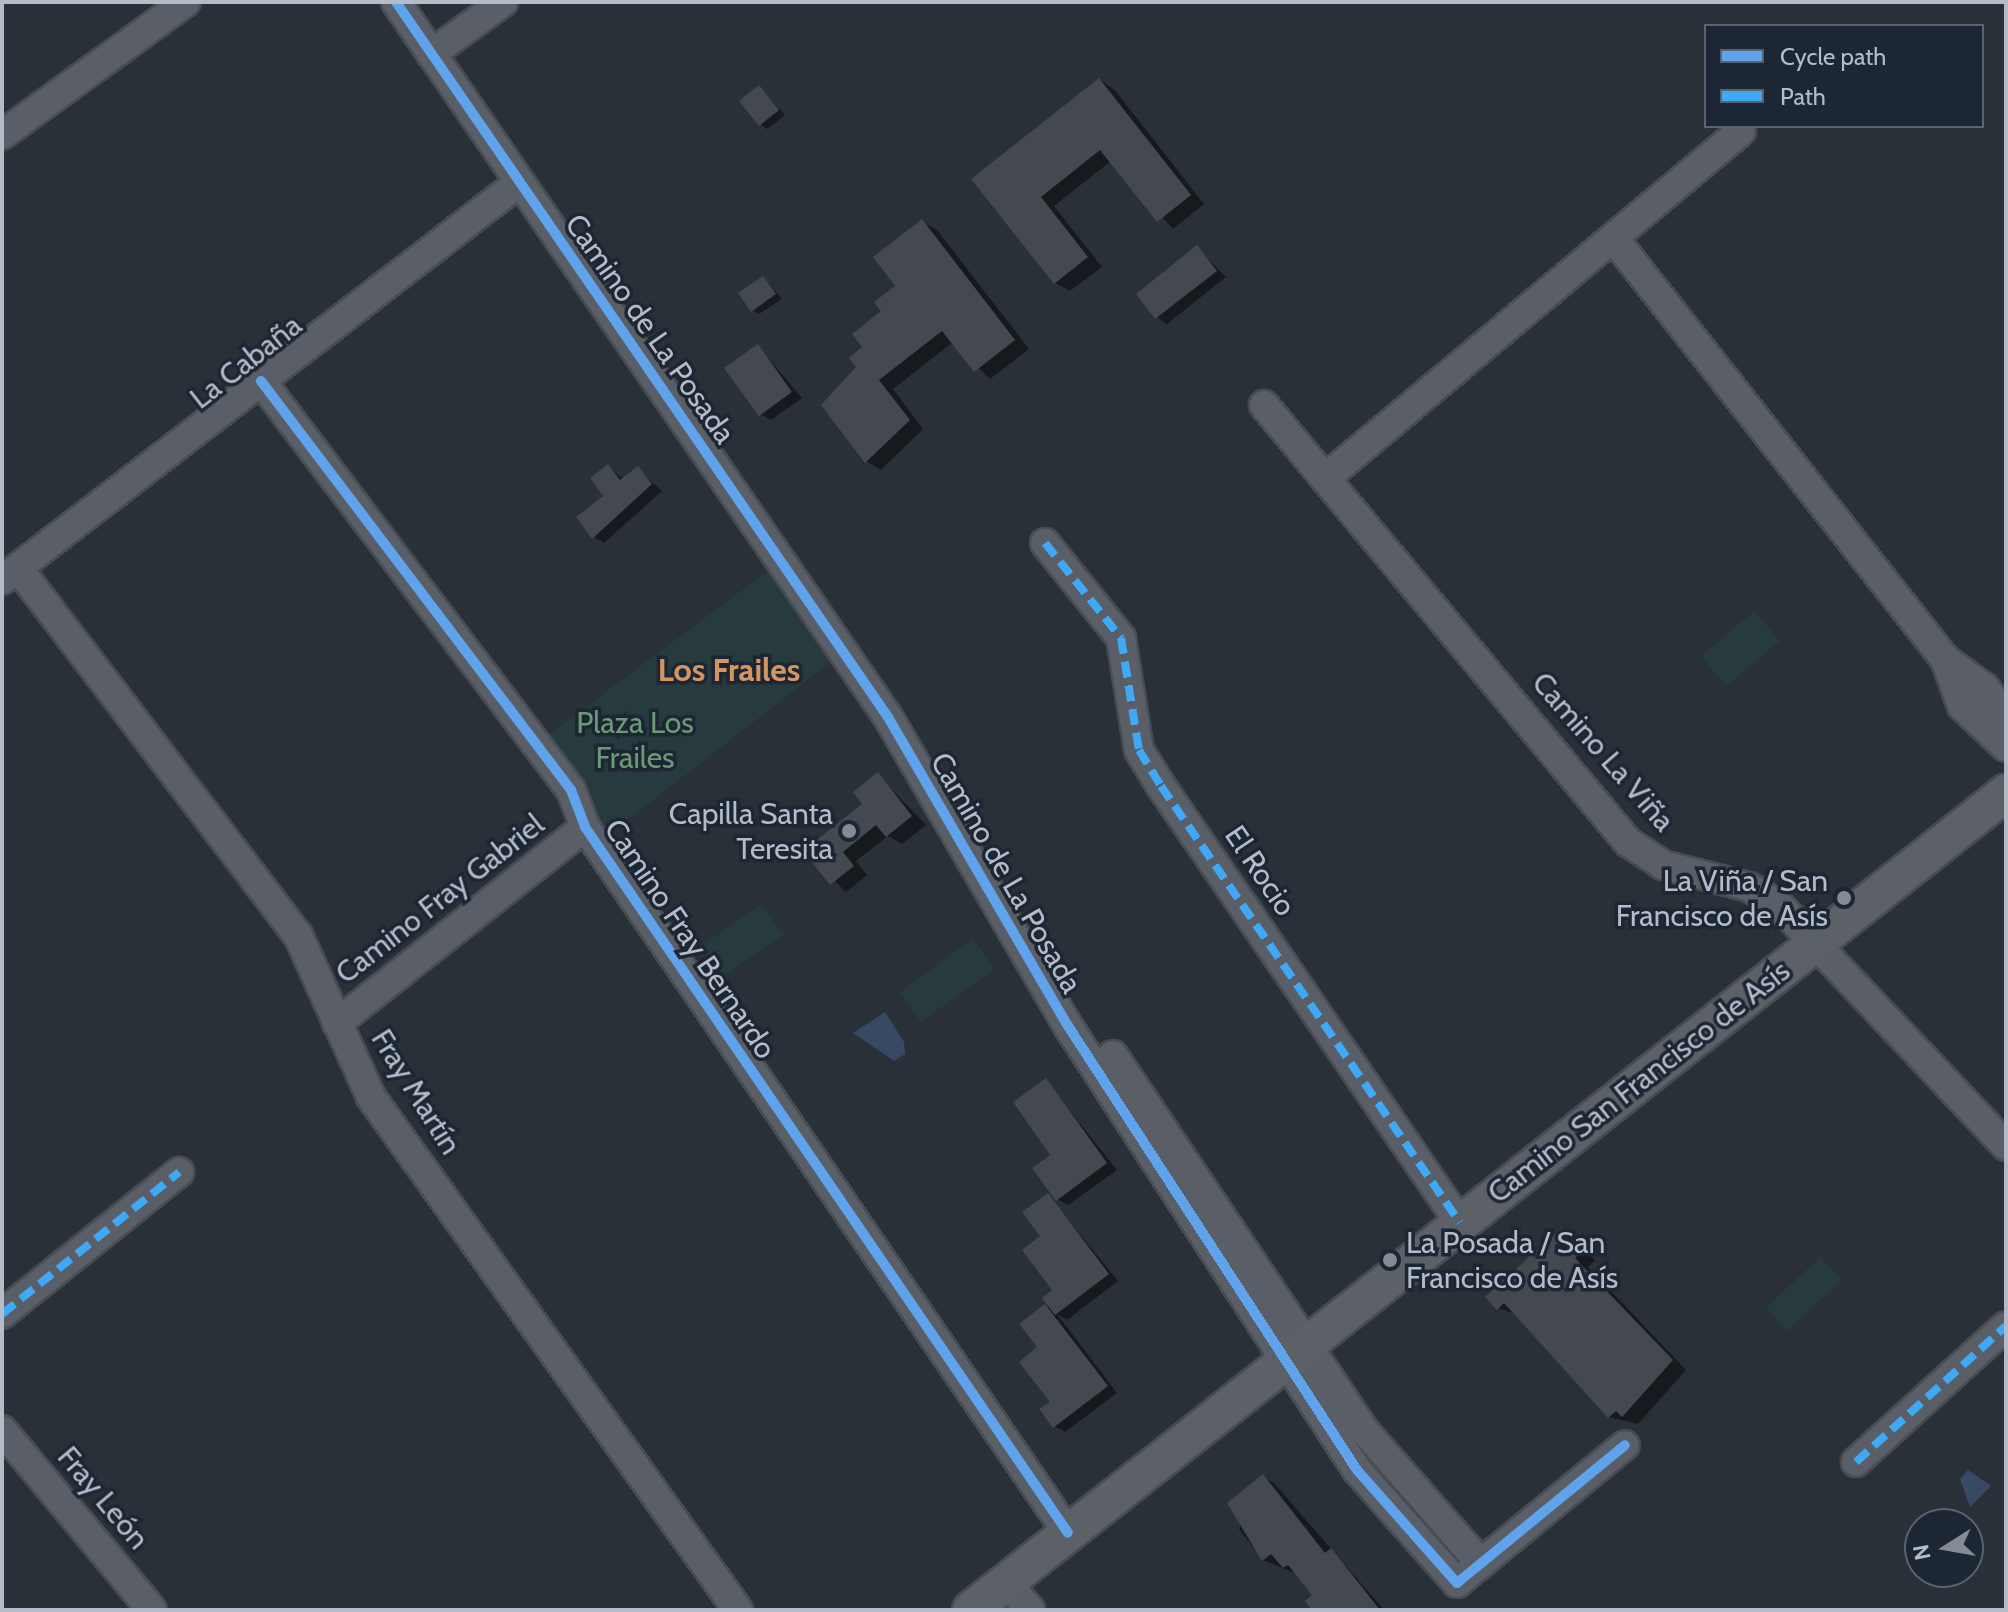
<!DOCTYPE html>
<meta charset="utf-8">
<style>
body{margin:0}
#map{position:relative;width:2008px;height:1612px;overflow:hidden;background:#2a3038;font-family:Cabin,sans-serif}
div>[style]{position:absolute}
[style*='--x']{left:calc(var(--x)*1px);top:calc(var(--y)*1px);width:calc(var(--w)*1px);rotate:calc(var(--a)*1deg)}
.green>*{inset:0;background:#273a3e}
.water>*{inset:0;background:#384963}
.shadow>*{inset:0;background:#0007}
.building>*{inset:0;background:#444950}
.roads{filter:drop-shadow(2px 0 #484c53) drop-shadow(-2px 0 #484c53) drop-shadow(0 2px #484c53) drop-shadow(0 -2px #484c53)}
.minor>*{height:28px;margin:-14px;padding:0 14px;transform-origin:14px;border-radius:14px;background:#5a5e66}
.major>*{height:36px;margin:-18px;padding:0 18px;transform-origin:18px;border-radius:18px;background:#5c6168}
.quiet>*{height:8px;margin-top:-4px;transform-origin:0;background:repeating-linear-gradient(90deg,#3fa9f5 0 16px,transparent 0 24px)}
.cycleway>*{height:10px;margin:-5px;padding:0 5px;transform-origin:5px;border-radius:5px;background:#60a3ed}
.dots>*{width:22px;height:22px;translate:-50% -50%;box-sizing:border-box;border:4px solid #1d2633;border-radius:50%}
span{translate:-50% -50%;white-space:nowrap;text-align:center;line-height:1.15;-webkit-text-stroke:7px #1d2633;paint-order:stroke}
.street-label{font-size:30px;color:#b4bcc9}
.park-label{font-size:30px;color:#6b9a76}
.poi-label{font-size:30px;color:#b4bcc9}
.right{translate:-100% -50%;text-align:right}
.left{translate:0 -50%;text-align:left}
.neighbourhood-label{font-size:32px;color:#d59563;font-weight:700}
.frame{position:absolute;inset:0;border:4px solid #b4bcc9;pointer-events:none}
.legend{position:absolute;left:1704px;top:24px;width:280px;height:104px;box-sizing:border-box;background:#1d2633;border:2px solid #59626f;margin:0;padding:10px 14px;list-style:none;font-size:24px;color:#b4bcc9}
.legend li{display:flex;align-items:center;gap:16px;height:40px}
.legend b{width:40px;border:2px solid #59626f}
.north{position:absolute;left:1904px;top:1508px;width:80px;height:80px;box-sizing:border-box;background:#1d2633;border:2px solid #59626f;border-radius:50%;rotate:259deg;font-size:22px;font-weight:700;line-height:32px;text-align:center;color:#b4bcc9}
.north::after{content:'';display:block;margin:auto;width:28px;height:36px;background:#848b96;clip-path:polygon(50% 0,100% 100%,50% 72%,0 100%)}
</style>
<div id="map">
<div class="green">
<i style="clip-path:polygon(769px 570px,832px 661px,607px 836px,540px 741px)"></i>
<i style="clip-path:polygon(1754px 611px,1780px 641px,1726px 686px,1701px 656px)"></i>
<i style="clip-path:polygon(762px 904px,783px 935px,722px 977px,701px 946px)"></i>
<i style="clip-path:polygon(973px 938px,995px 969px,921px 1022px,900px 992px)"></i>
<i style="clip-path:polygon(1820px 1257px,1842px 1280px,1787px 1331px,1766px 1308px)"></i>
</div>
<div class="water">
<i style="clip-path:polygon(885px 1012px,904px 1042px,905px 1054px,894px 1061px,853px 1033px)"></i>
<i style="clip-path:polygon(1968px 1470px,1991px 1486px,1970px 1507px,1960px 1479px)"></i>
</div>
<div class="shadow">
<i style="clip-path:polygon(1100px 80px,1114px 89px,1204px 204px,1173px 229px,1111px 161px,1054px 206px,1102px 267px,1070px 291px,1055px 283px,974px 179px)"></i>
<i style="clip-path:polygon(759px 87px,785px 115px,767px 129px,761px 125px)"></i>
<i style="clip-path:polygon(922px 222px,937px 230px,1029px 349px,990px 379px,953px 342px,893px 389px,923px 429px,881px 470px,866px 461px,859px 367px)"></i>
<i style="clip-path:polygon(1197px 248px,1226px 277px,1167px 324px,1157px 317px)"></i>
<i style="clip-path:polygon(763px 278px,782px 299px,759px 314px,752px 310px)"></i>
<i style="clip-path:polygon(758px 346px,802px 398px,771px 420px,760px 414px)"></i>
<i style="clip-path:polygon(608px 466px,624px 480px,638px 469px,662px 491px,604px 543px,594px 537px)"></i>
<i style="clip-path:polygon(878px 775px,926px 825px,902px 844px,888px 836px,856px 861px,867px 875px,846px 892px,805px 852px,865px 804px)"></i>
<i style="clip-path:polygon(1046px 1081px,1117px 1170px,1068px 1205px,1057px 1199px)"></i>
<i style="clip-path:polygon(1048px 1195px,1118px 1281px,1067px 1320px,1057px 1314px,1117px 1393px,1065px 1432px,1054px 1426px,1040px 1348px,1046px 1306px,1056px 1312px,1043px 1236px)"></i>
<i style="clip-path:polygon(1561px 1230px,1595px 1260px,1588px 1267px,1686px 1370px,1638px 1424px,1609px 1417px,1516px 1314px,1498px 1308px)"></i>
<i style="clip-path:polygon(1263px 1477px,1274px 1483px,1384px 1610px,1315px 1610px,1314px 1596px,1295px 1573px,1263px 1560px,1239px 1529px)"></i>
</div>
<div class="building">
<i style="clip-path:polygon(1099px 78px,1191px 195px,1157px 222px,1100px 150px,1041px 197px,1088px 257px,1054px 284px,971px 179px)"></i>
<i style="clip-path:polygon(759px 85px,779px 110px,759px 126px,739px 101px)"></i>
<i style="clip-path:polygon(922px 219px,1015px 340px,974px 372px,942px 331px,879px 380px,910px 420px,865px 463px,821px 405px,856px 367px,849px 358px,862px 347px,852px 334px,881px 311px,874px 302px,895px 286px,873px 257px)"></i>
<i style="clip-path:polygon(1197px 245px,1217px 271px,1155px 319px,1136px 294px)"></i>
<i style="clip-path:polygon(763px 276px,776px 294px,751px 312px,738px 293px)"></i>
<i style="clip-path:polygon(758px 344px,792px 392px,759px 416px,724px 368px)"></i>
<i style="clip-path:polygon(608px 464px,620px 480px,638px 466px,652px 484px,592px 539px,576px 517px,603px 496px,590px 478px)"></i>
<i style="clip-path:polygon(878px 772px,912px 816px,886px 837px,876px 825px,843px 852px,854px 866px,830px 885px,803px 851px,862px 804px,853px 792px)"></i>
<i style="clip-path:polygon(1046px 1078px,1107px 1163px,1056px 1201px,1032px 1168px,1050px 1155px,1013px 1102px)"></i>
<i style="clip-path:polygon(1048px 1193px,1109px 1274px,1055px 1315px,1042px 1298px,1052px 1290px,1022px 1250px,1040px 1236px,1022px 1212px)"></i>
<i style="clip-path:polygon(1561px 1228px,1582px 1251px,1575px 1258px,1673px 1360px,1622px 1417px,1616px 1411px,1608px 1418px,1504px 1303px,1497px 1310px,1485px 1297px)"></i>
<i style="clip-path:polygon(1045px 1304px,1108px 1386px,1053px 1428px,1039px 1409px,1050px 1402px,1019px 1362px,1037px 1347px,1019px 1324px)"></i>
<i style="clip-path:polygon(1263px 1474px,1325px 1553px,1331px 1548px,1380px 1610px,1312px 1610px,1305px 1601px,1312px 1595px,1288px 1565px,1283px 1568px,1271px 1554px,1262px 1561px,1227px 1503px)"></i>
</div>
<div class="roads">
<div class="minor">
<i style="--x:396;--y:2;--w:868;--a:55.47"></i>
<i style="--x:888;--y:717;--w:358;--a:59.8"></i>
<i style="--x:1068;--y:1026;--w:530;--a:56.94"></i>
<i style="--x:1357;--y:1470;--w:151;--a:48.5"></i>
<i style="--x:1457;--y:1583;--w:217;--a:-39.4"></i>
<i style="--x:431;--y:54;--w:89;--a:-35.8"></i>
<i style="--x:2;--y:135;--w:227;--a:-35.9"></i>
<i style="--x:1615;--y:240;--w:533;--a:51.78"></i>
<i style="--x:1945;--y:659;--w:49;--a:35.9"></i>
<i style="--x:1985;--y:688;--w:37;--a:55"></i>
<i style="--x:261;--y:381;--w:513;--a:52.84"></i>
<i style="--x:571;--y:790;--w:40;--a:69"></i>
<i style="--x:585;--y:827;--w:855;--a:55.62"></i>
<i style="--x:1264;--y:405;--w:569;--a:50.21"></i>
<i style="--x:1628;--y:842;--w:42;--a:33.3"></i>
<i style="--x:1663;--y:865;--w:89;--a:14.3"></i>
<i style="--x:1749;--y:887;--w:35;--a:31"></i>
<i style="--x:1779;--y:905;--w:331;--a:46.7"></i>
<i style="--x:1328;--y:476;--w:538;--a:-39.87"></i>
<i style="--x:1045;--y:543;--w:122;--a:51.3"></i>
<i style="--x:1121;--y:638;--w:113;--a:80.9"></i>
<i style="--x:1139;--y:750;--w:42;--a:58.6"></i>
<i style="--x:1161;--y:786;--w:529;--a:55.62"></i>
<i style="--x:18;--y:568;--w:462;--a:52.7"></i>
<i style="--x:298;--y:935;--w:178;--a:65.7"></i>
<i style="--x:371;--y:1097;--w:631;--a:54.42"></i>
<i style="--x:2;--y:580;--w:653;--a:-37.54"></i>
<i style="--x:1945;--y:659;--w:50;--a:70.1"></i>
<i style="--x:1962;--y:706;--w:60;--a:43"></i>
<i style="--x:337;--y:1023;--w:316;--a:-38.3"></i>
<i style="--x:1113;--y:1055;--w:450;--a:56.2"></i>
<i style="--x:1363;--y:1429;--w:179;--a:48.8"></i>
<i style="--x:2;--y:1314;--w:227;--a:-38.7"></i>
<i style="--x:2;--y:1430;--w:234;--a:50.2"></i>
<i style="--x:1856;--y:1462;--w:202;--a:-42.2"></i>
<i style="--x:1006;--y:1582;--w:37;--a:49"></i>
</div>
<div class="major">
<i style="--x:971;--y:1610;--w:1319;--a:-38.29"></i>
</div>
</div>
<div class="quiet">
<i style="--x:1045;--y:543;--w:122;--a:51.3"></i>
<i style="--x:1121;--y:638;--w:113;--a:80.9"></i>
<i style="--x:1139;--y:750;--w:42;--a:58.6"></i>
<i style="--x:1161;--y:786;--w:529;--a:55.62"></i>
<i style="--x:2;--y:1314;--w:227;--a:-38.7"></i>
<i style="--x:1856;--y:1462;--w:202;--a:-42.2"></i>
</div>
<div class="cycleway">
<i style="--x:396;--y:2;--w:868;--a:55.47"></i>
<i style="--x:888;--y:717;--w:358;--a:59.8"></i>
<i style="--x:1068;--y:1026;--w:530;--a:56.94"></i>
<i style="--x:1357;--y:1470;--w:151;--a:48.5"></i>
<i style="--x:1457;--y:1583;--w:217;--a:-39.4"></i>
<i style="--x:261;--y:381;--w:513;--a:52.84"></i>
<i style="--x:571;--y:790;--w:40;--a:69"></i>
<i style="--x:585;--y:827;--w:855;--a:55.62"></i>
</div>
<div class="dots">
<i style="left:849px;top:831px;background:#848b96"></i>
<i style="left:1844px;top:898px;background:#848b96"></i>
<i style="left:1390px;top:1260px;background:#848b96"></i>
</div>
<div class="street-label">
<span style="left:650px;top:329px;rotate:55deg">Camino de La Posada</span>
<span style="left:246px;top:362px;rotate:-38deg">La Cabaña</span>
<span style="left:1603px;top:752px;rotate:49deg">Camino La Viña</span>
<span style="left:1260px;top:871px;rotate:56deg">El Rocio</span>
<span style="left:1006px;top:873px;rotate:60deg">Camino de La Posada</span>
<span style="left:440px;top:899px;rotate:-38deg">Camino Fray Gabriel</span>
<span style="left:690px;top:939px;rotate:56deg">Camino Fray Bernardo</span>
<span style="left:1639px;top:1082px;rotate:-38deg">Camino San Francisco de Asís</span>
<span style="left:416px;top:1092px;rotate:58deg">Fray Martín</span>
<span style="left:103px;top:1498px;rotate:50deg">Fray León</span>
</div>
<div class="park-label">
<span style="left:635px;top:740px">Plaza Los<br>Frailes</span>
</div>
<div class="poi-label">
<span class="right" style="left:833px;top:831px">Capilla Santa<br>Teresita</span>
<span class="right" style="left:1828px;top:898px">La Viña / San<br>Francisco de Asís</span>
<span class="left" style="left:1406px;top:1260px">La Posada / San<br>Francisco de Asís</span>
</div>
<div class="neighbourhood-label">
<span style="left:729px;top:670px">Los Frailes</span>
</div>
<div class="frame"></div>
<ul class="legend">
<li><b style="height:10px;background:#60a3ed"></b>Cycle path</li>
<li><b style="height:10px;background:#3fa9f5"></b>Path</li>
</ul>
<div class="north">N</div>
</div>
